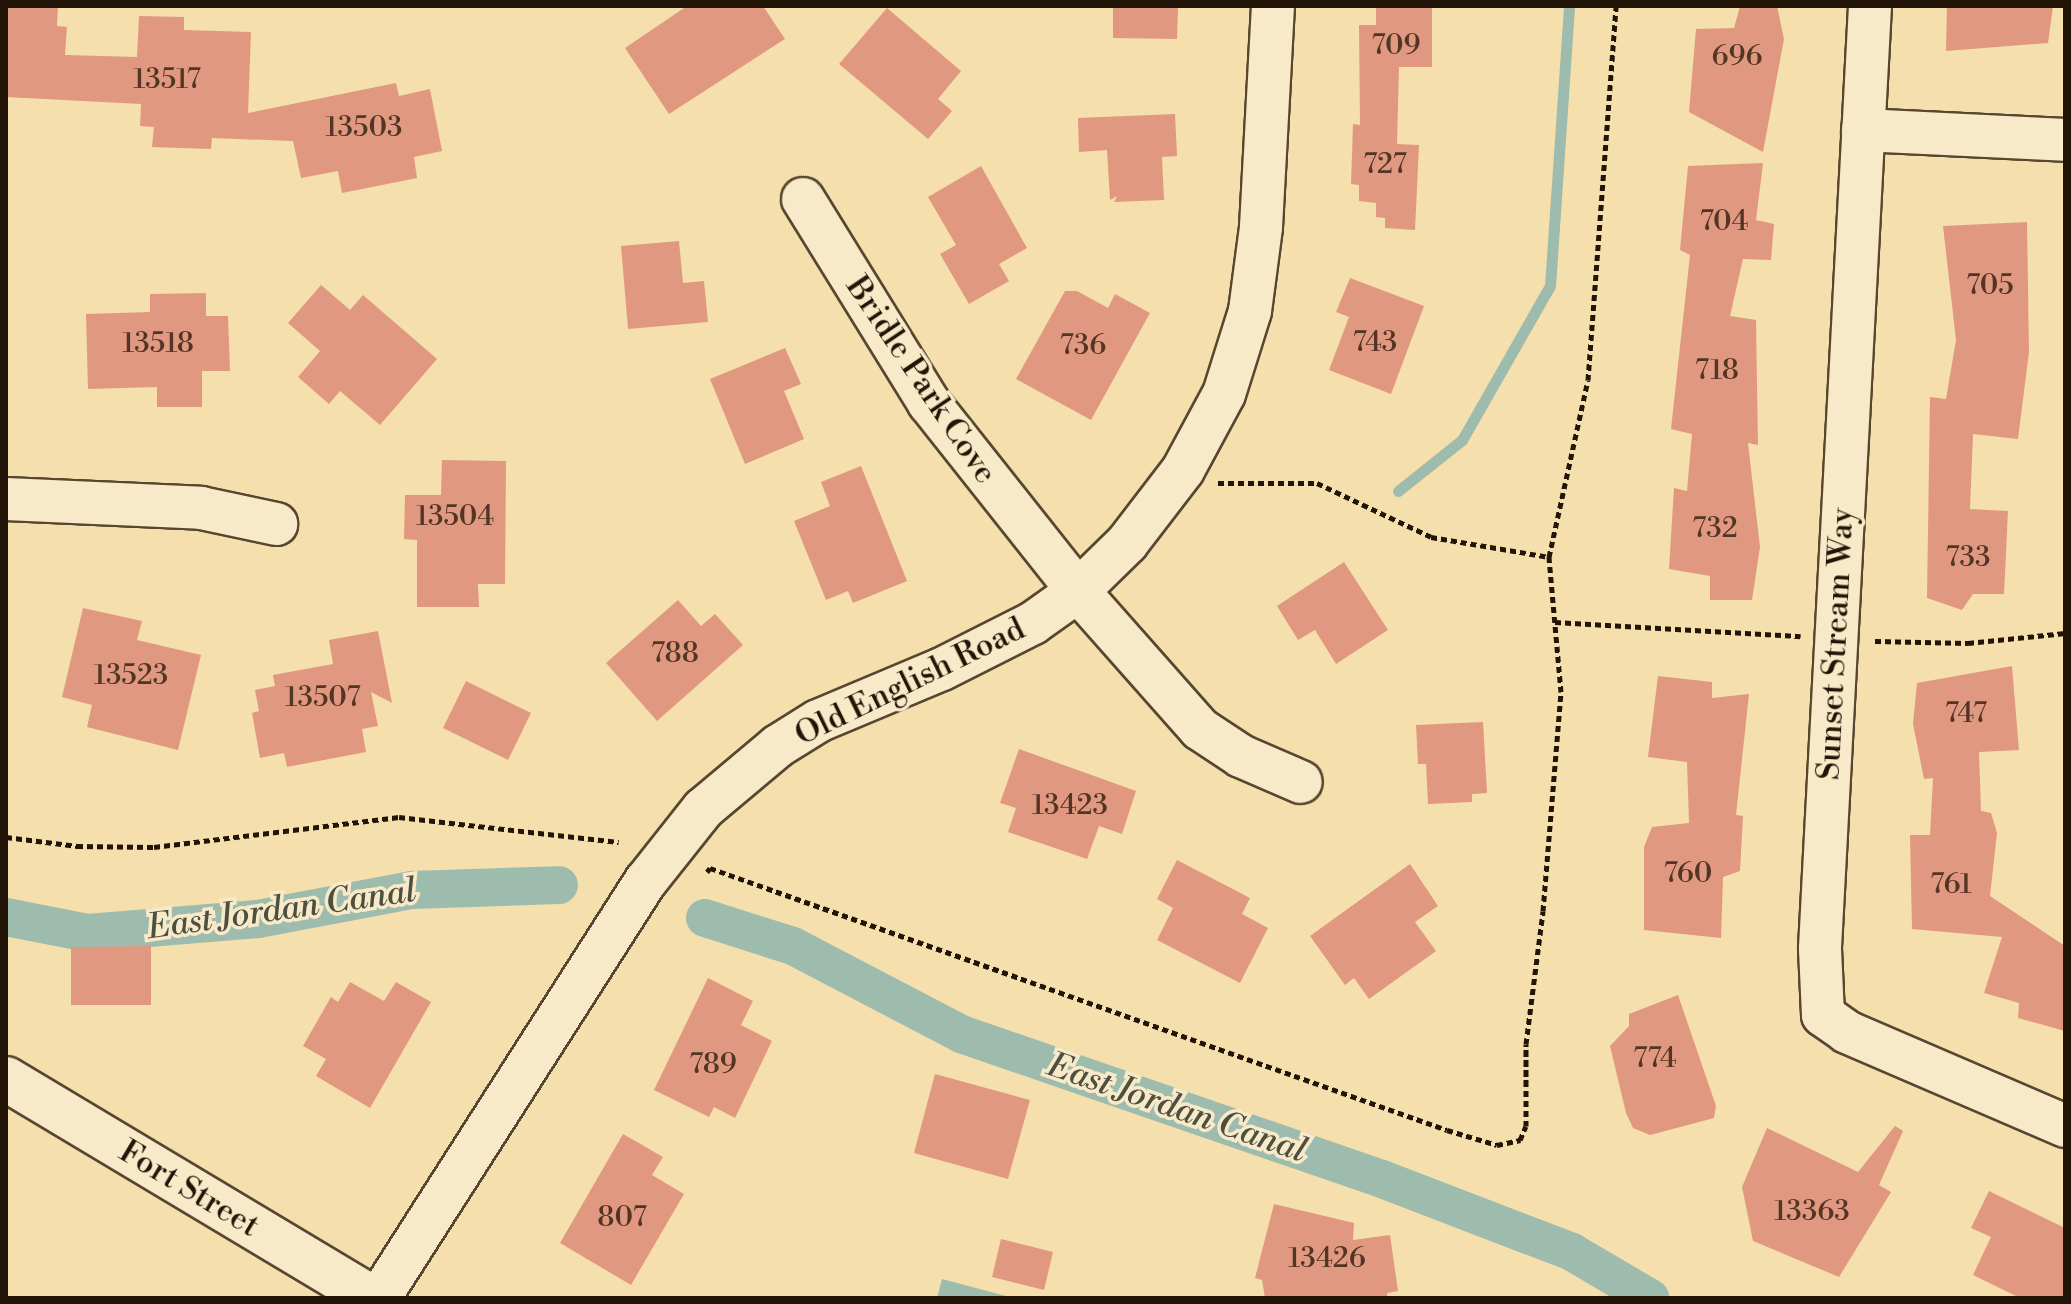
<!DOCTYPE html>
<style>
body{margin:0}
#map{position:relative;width:2071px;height:1304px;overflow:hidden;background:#f5dfac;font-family:"Libre Bodoni",serif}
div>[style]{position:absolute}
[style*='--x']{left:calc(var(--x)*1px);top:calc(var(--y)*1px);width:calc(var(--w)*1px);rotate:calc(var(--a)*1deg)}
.water>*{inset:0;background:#9dbcae}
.stream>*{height:11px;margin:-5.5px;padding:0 5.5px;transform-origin:5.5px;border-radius:5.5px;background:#9dbcae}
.canal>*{height:38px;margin:-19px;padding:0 19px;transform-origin:19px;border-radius:19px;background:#9dbcae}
.building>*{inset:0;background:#e19881}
.path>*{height:5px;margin-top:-2.5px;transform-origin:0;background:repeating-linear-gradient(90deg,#221406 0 6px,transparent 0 10px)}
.roads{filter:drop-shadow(2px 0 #574730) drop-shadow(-2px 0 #574730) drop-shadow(0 2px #574730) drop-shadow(0 -2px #574730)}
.minor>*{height:42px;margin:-21px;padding:0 21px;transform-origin:21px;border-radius:21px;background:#f8eac9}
.tertiary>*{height:44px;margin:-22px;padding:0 22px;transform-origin:22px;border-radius:22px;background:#f8eac9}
span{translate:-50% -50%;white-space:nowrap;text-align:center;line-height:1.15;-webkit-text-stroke:7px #f8eac9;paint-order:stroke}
.number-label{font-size:28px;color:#523525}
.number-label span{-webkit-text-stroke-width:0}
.street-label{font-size:32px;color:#221406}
.water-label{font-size:34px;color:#4d4f41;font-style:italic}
.frame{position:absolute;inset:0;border:8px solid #221406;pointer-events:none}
</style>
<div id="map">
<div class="water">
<i style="clip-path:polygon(942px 1279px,1006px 1296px,1006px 1298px,937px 1298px)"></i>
</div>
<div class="stream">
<i style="--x:1398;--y:491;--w:82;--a:-38.6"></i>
<i style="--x:1462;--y:440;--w:177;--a:-60.3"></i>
<i style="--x:1550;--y:286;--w:281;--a:-86.1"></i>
</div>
<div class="canal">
<i style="--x:6;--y:917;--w:84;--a:11"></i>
<i style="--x:88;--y:933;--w:171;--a:-4.7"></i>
<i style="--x:258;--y:919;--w:157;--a:-10.7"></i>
<i style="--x:412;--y:890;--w:147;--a:-1.9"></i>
<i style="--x:705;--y:918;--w:92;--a:17.7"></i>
<i style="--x:793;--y:946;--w:190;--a:27.6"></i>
<i style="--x:961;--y:1034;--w:445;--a:19"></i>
<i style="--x:1382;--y:1179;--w:204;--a:21"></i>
<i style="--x:1572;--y:1252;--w:91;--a:30.5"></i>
</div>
<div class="building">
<i style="clip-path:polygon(6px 6px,58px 6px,57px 26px,67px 27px,65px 55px,137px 57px,139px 16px,184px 17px,184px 30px,251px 32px,248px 113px,396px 83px,399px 96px,430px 89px,442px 151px,414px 157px,417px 178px,342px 193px,338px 171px,301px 178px,293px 141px,212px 138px,211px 149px,152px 147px,154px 127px,140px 126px,141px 104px,6px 97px)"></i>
<i style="clip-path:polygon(687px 6px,763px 6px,785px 39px,669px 114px,625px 48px)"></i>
<i style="clip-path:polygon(1113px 6px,1178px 6px,1177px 39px,1113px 38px)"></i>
<i style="clip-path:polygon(1376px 6px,1432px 6px,1432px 67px,1399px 67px,1397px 144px,1419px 145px,1415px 230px,1385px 228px,1385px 218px,1376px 217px,1376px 203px,1359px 201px,1359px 185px,1351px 184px,1353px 124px,1360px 125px,1359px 25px,1376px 25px)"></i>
<i style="clip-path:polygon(1740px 6px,1777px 6px,1784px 39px,1763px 152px,1689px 112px,1696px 29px,1734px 28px)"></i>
<i style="clip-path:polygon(1947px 6px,2053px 6px,2048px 43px,1946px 51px)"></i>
<i style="clip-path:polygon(887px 8px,961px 71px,938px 99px,952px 111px,928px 139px,839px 64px)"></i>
<i style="clip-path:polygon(1175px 114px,1177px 156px,1162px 157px,1164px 200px,1114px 202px,1117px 196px,1110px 200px,1107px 150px,1079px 152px,1078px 118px)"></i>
<i style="clip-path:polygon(1763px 163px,1756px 220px,1774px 224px,1771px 260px,1743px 259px,1730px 316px,1756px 320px,1758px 445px,1748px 443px,1760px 547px,1752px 600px,1710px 600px,1710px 576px,1669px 569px,1674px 488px,1687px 491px,1692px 434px,1671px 429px,1690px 255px,1680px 250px,1688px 166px)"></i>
<i style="clip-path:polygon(981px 166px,1027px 248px,999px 264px,1009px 281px,969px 304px,940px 254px,956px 245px,928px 197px)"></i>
<i style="clip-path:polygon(2027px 222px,2029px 352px,2018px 439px,1973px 434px,1970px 509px,2008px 511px,2004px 594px,1973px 594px,1962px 610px,1927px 598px,1930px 397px,1946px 399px,1956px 340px,1943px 226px)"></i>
<i style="clip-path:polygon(679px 241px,683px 283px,704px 281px,708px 322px,628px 329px,621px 246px)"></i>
<i style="clip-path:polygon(1350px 278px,1424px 306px,1391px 394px,1329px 370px,1349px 317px,1336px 312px)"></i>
<i style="clip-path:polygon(321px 285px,350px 310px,363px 295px,437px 359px,380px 425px,340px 391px,329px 404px,298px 377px,320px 351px,288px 323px)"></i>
<i style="clip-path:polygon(1065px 291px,1077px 291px,1108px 308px,1115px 294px,1150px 313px,1091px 420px,1016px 379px)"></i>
<i style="clip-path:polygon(206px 293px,206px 316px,228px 316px,230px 371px,202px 371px,202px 407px,157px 407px,157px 387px,88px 389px,86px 314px,150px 312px,150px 294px)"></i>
<i style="clip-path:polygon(785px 348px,801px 384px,784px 391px,804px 439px,745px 464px,710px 379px)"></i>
<i style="clip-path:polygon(442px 460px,506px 461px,505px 584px,478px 584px,479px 607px,417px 607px,417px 540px,404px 539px,405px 495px,441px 495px)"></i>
<i style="clip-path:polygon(861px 466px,907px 581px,853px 603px,848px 591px,826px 600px,794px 521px,830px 506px,821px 482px)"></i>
<i style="clip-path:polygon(1344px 562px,1388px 630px,1336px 664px,1315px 630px,1298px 640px,1277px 606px)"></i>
<i style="clip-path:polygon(678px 600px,701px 626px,715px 614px,743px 645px,657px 721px,606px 663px)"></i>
<i style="clip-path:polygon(83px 608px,142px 621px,137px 640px,201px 655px,178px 750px,87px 727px,92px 705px,62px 697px)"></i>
<i style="clip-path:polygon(378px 631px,392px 703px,371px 692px,378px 726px,362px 729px,366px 752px,287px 767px,284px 753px,260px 758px,252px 713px,259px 711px,255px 690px,275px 686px,273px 675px,333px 664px,329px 640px)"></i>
<i style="clip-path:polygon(2012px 666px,2019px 750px,1979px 752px,1981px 811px,1991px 813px,1997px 833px,1990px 896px,2065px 946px,2065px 1031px,2018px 1018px,2019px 1003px,1984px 993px,2002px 937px,1912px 929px,1910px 835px,1930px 835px,1933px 778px,1924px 779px,1913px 724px,1917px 683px)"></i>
<i style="clip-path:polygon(1658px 676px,1712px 682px,1712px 698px,1749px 694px,1736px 815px,1743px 816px,1740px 871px,1723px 877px,1721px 938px,1644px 930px,1644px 847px,1652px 827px,1689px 823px,1687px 762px,1648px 757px)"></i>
<i style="clip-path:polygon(466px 681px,531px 713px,508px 760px,443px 728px)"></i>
<i style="clip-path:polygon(1483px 722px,1487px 793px,1472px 794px,1472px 802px,1428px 804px,1426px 764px,1418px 764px,1416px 725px)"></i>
<i style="clip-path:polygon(1019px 749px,1136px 791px,1122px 834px,1099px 826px,1087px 859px,1008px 832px,1016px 808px,1000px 803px)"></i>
<i style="clip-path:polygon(1177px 860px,1250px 898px,1242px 914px,1268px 928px,1240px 983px,1157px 940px,1173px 908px,1157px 899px)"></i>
<i style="clip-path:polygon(1410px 864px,1438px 906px,1415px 922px,1436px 951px,1369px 999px,1354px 978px,1345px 985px,1310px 936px)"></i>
<i style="clip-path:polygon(151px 946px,151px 1005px,71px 1005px,71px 947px)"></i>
<i style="clip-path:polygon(708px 978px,753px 1001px,741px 1025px,772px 1041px,735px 1118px,714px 1107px,709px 1117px,654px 1090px)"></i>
<i style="clip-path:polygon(350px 982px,384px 1001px,396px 982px,431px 1002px,370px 1108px,316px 1076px,326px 1059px,303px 1046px,331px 997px,338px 1002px)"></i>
<i style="clip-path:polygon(1678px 995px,1716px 1106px,1714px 1118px,1650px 1135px,1633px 1128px,1626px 1113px,1610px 1046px,1629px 1026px,1629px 1014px)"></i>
<i style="clip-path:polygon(935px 1074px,1030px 1100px,1008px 1179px,914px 1153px)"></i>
<i style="clip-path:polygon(1895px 1126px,1903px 1131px,1879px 1185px,1891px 1192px,1839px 1277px,1753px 1241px,1742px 1187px,1767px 1128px,1858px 1172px)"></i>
<i style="clip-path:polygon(623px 1134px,663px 1157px,652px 1175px,684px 1194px,631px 1285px,560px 1243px)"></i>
<i style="clip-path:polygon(1989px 1191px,2065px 1228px,2065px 1298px,2020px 1298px,1973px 1275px,1991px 1237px,1971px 1228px)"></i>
<i style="clip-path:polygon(1274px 1204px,1354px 1223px,1353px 1240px,1390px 1235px,1398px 1291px,1387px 1293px,1388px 1298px,1265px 1298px,1262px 1280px,1255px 1278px)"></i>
<i style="clip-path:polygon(1001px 1239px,1053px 1252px,1044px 1290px,992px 1277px)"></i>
</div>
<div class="path">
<i style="--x:1218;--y:483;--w:99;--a:0"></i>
<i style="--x:1317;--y:483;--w:126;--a:25.3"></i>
<i style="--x:1431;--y:537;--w:120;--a:9.6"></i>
<i style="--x:1555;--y:622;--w:246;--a:3.3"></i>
<i style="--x:1875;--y:641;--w:93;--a:1.2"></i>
<i style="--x:1968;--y:643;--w:98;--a:-5.9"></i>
<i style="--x:6;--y:837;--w:72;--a:7.2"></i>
<i style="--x:77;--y:846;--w:77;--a:0.7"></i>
<i style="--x:154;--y:847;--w:247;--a:-7"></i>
<i style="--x:399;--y:817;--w:221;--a:6.5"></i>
<i style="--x:707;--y:872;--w:5;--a:-53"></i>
<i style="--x:710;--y:868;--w:782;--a:19.57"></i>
<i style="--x:1447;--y:1130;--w:52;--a:16.7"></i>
<i style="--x:1497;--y:1145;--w:24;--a:-12"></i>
<i style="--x:1520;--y:1140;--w:15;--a:-67"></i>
<i style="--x:1526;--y:1126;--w:82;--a:-90"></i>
<i style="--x:1526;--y:1044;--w:134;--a:-82.7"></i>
<i style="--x:1543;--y:911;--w:220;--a:-85.3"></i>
<i style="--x:1561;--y:692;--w:136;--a:-95.1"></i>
<i style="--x:1549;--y:557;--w:181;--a:-77.6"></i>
<i style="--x:1588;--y:380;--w:375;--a:-85.7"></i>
</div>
<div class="roads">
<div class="minor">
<i style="--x:1870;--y:6;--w:944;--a:93.04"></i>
<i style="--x:1820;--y:949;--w:66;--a:87.4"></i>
<i style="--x:1823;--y:1015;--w:29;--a:35"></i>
<i style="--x:1847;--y:1032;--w:237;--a:23.3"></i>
<i style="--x:1863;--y:130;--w:202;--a:2.8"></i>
<i style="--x:803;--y:199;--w:240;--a:58.3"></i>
<i style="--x:929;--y:403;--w:240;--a:51.6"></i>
<i style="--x:1078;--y:591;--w:184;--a:48.5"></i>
<i style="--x:1200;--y:729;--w:49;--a:33.4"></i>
<i style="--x:1241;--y:756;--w:65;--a:23.4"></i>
<i style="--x:6;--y:499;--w:195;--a:2.6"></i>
<i style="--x:201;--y:508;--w:77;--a:12"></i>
<i style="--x:379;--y:1298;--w:495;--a:-57.4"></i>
<i style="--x:646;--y:881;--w:92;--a:-51.6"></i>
<i style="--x:703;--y:809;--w:98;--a:-40"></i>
<i style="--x:778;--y:746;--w:47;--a:-32"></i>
<i style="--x:818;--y:721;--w:134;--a:-22.8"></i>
<i style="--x:942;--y:669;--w:102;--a:-26.8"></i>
<i style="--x:1033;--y:623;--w:55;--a:-35.4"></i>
<i style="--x:1078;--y:591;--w:69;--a:-44.4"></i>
<i style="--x:1127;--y:543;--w:92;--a:-52.5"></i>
<i style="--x:1183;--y:470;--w:86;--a:-61.7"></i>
<i style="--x:1224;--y:394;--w:87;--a:-72.6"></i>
<i style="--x:1250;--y:311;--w:85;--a:-82.5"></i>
<i style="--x:1261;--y:227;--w:221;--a:-86.9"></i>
</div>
<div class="tertiary">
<i style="--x:6;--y:1079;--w:427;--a:30.9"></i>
</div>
</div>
<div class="number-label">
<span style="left:1396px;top:46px">709</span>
<span style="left:1737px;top:57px">696</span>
<span style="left:167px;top:80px">13517</span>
<span style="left:364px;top:128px">13503</span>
<span style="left:1385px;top:165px">727</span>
<span style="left:1724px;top:222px">704</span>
<span style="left:1990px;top:286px">705</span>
<span style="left:1375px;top:343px">743</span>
<span style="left:158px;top:344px">13518</span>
<span style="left:1083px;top:346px">736</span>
<span style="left:1717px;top:371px">718</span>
<span style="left:455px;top:517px">13504</span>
<span style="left:1715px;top:529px">732</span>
<span style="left:1968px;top:558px">733</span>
<span style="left:675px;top:654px">788</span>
<span style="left:131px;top:676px">13523</span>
<span style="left:323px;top:698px">13507</span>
<span style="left:1966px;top:714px">747</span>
<span style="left:1070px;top:806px">13423</span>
<span style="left:1688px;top:874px">760</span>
<span style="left:1951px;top:885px">761</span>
<span style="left:1655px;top:1059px">774</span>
<span style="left:713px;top:1065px">789</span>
<span style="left:1812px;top:1212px">13363</span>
<span style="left:622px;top:1218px">807</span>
<span style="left:1327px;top:1259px">13426</span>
</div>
<div class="street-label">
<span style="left:921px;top:380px;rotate:56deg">Bridle Park Cove</span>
<span style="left:1836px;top:644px;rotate:-87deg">Sunset Stream Way</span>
<span style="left:910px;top:682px;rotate:-26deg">Old English Road</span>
<span style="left:189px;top:1189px;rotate:31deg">Fort Street</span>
</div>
<div class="water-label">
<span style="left:282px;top:910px;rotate:-8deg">East Jordan Canal</span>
<span style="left:1177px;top:1109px;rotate:19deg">East Jordan Canal</span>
</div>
<div class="frame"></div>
</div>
